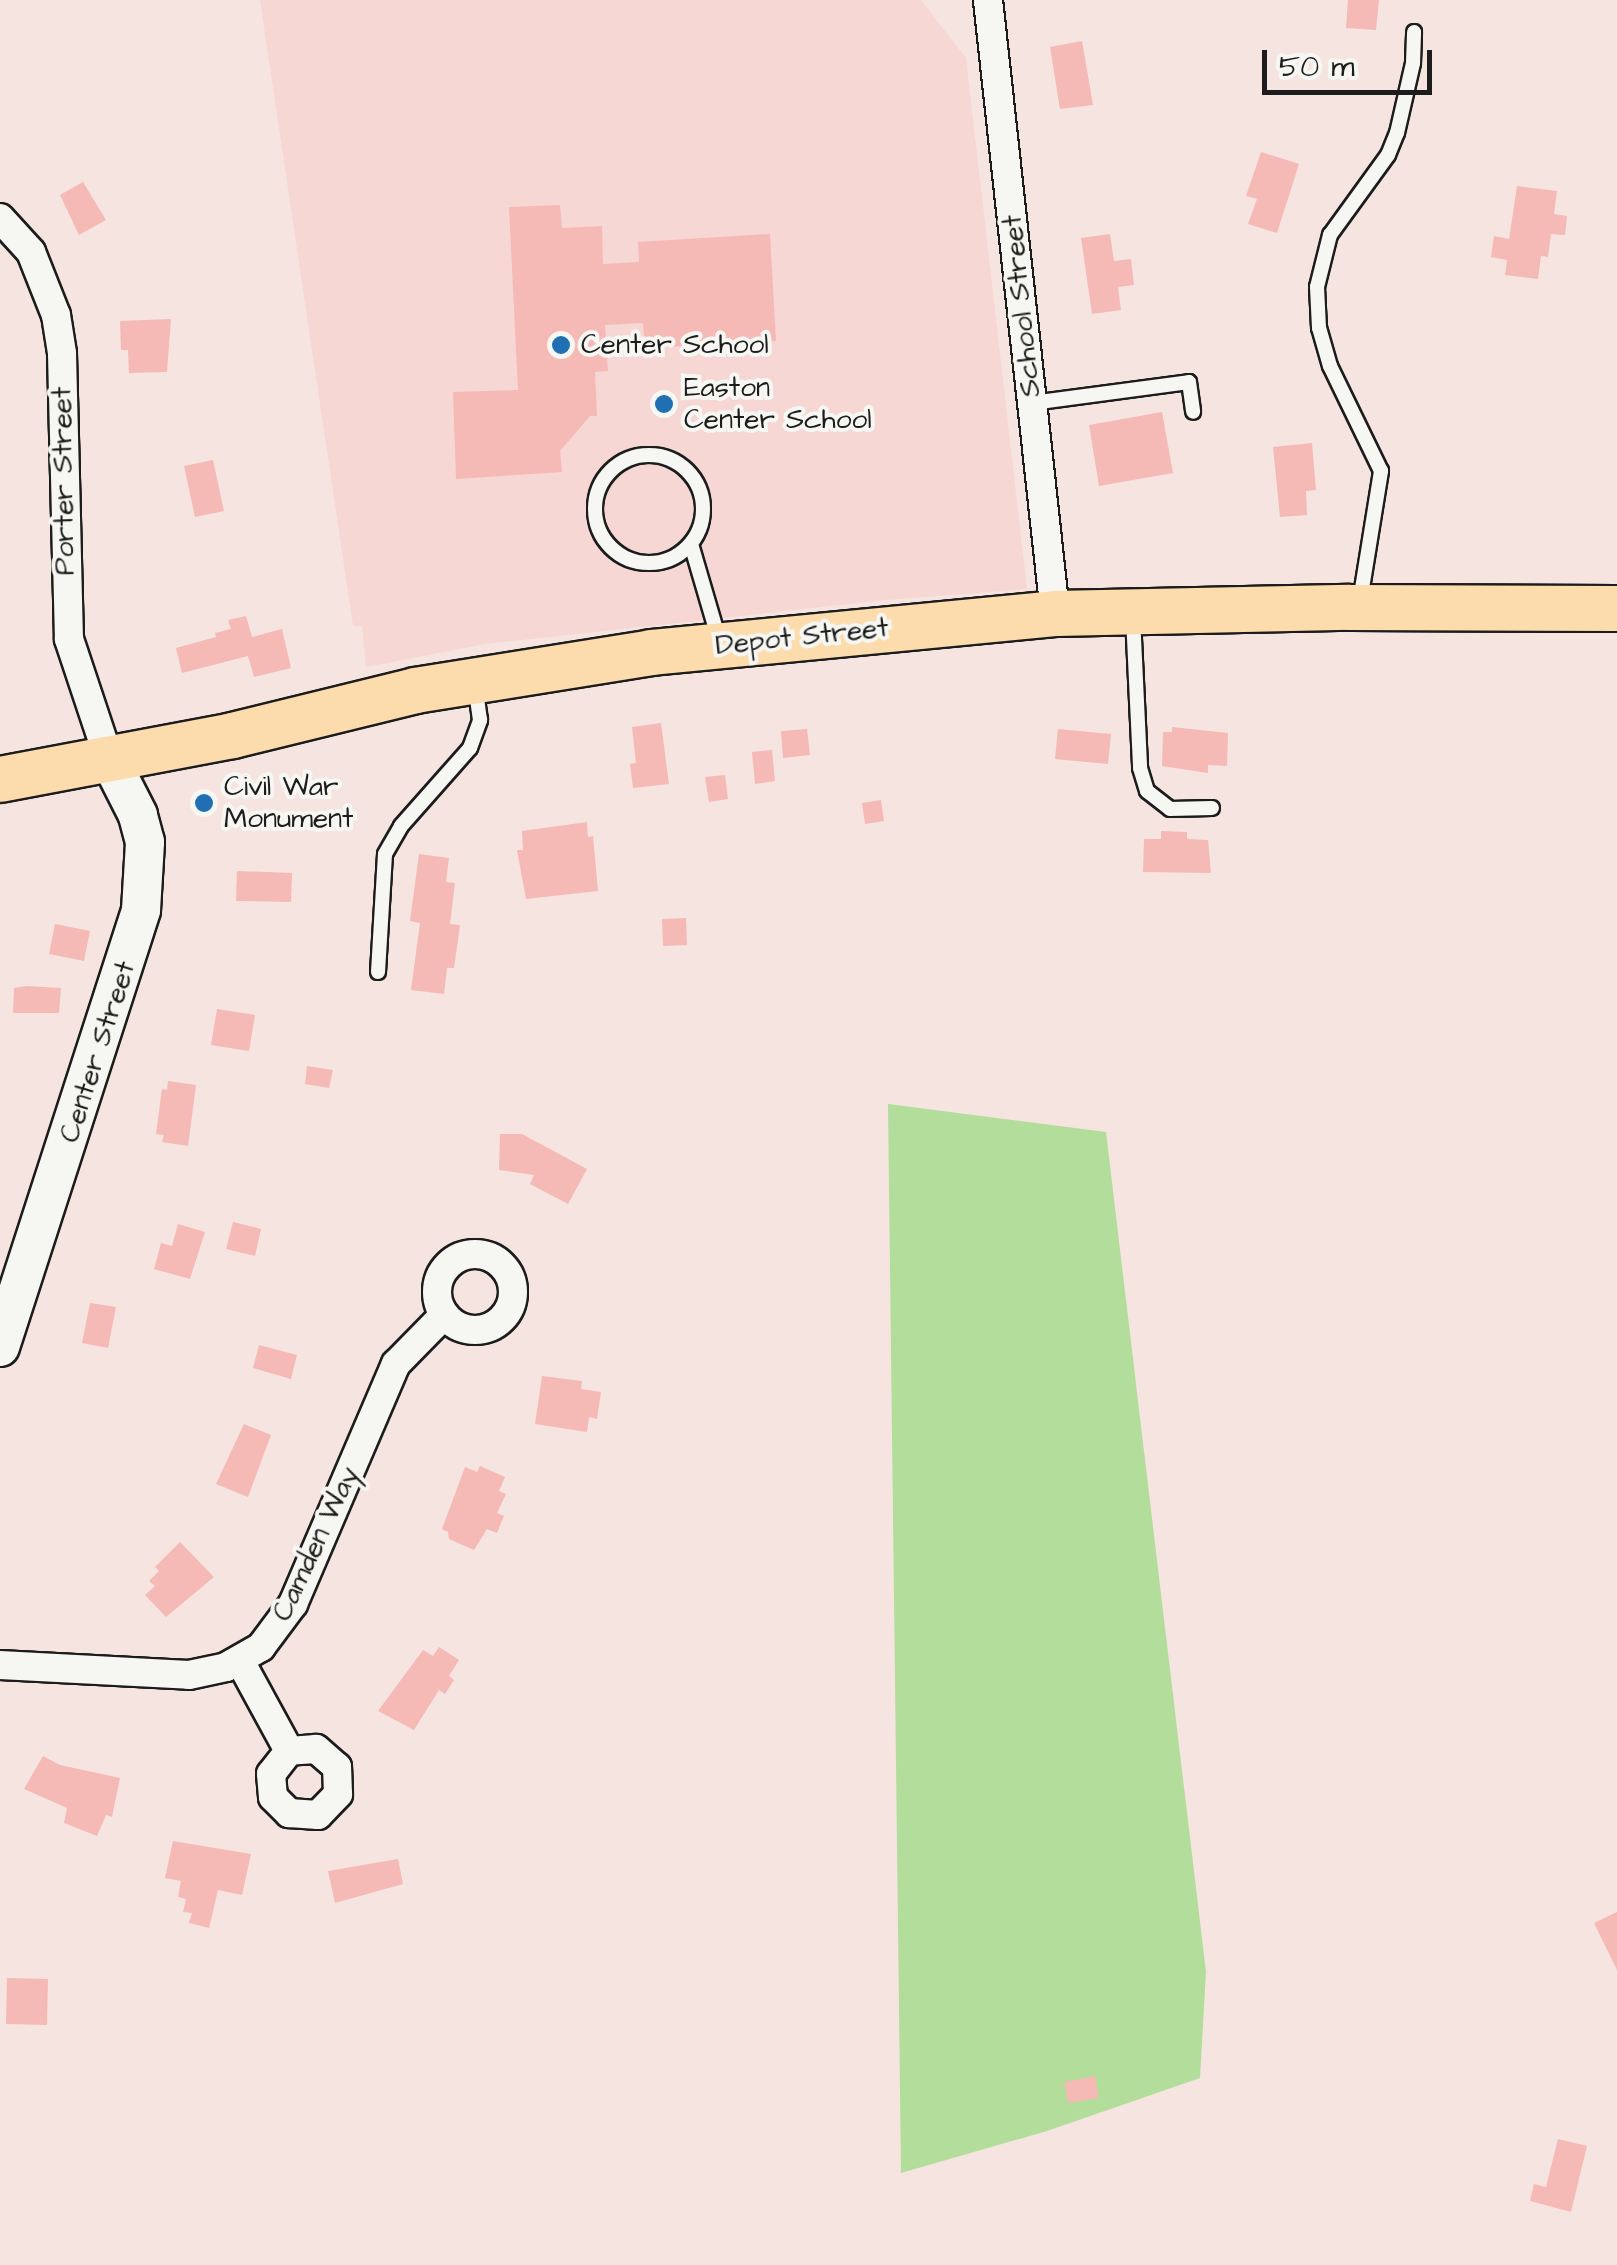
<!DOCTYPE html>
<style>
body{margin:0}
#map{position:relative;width:1617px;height:2265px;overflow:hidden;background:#f6e4e0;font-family:"Architects Daughter",sans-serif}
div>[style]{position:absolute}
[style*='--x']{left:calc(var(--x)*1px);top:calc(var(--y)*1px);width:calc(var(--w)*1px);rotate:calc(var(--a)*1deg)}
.built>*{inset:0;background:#f6d7d3}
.green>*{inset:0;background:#b2dd9a}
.building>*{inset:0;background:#f5b9b6}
.roads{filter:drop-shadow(2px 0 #1c1c1c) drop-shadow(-2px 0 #1c1c1c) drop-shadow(0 2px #1c1c1c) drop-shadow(0 -2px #1c1c1c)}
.service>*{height:14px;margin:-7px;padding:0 7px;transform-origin:7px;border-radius:7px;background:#f6f6f2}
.service>.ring{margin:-7px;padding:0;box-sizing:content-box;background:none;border:14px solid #f6f6f2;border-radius:50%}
.minor>*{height:28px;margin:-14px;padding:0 14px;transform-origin:14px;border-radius:14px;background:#f6f6f2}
.minor>.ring{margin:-14px;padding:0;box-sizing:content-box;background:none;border:28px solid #f6f6f2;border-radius:50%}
.secondary>*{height:38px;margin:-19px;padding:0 19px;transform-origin:19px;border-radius:19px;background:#f6f6f2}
.trunk>*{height:45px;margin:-22.5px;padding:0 22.5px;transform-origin:22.5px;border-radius:22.5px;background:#fcdcac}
.dots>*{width:28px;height:28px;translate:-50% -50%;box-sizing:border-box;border:5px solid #f6f6f2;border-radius:50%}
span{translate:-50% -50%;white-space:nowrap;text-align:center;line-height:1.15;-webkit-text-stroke:8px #f6f6f2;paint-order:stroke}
.street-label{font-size:28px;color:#1c1c1c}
.poi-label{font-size:28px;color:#1c1c1c}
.left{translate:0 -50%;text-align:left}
.scale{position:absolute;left:1262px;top:50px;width:170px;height:45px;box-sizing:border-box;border:5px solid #1c1c1c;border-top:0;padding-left:12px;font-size:30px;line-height:35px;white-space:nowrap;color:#1c1c1c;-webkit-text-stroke:8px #f6f6f2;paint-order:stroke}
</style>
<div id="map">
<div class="built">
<i style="clip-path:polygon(260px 0,921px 0,966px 58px,1027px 589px,886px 600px,485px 644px,366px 667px,362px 626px,353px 626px)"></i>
</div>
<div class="green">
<i style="clip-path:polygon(888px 1104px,1106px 1132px,1206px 1972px,1200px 2078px,1047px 2131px,901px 2173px)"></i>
</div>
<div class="building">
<i style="clip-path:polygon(1348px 0,1379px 0,1376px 30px,1346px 28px)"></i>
<i style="clip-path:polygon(1082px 41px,1093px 105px,1060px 109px,1050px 47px)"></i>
<i style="clip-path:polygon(1261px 152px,1299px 164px,1277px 233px,1248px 224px,1257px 199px,1246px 196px)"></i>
<i style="clip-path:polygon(83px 182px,106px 220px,79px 235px,60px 195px)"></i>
<i style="clip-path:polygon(1517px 186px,1557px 191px,1554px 214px,1567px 216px,1565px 235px,1551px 234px,1548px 257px,1541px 256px,1538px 279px,1505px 275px,1507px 260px,1491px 257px,1494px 236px,1509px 239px)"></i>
<i style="clip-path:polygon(560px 205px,562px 228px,602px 226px,603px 264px,639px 262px,638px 242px,770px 234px,776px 341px,645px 348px,643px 323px,605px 325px,608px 371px,595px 372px,597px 416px,590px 416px,560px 451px,562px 472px,456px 479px,453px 392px,518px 390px,509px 207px)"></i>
<i style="clip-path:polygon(1110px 234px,1114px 261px,1131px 259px,1134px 285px,1118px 287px,1121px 310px,1092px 314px,1081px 238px)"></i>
<i style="clip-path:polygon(171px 319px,167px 372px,129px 373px,128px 350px,121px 350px,120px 321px)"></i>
<i style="clip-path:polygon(1162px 412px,1173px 473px,1099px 486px,1089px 425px)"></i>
<i style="clip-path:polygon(1312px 443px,1316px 490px,1306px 491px,1307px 515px,1280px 517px,1273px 447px)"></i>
<i style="clip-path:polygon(213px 460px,224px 511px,195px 517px,184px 466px)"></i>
<i style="clip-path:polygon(246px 616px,252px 637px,282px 629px,291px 668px,254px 677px,248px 656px,182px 673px,176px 648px,216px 637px,215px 633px,231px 629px,228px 620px)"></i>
<i style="clip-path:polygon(661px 723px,669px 784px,633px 788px,630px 764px,636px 763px,632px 727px)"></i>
<i style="clip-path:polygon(1172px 727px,1228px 733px,1227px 766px,1208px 765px,1208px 773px,1162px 766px,1163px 732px,1172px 732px)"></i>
<i style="clip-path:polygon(807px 729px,810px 755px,783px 758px,781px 731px)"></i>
<i style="clip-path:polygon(1058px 729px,1111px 734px,1108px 764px,1055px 759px)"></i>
<i style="clip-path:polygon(772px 750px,775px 781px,755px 784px,752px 752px)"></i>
<i style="clip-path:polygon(725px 775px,728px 799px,709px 802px,705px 777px)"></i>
<i style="clip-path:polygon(881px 800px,884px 821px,865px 824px,862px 803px)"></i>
<i style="clip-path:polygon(587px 822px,588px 837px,593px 836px,598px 891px,526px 899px,517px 850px,523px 850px,522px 831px)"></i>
<i style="clip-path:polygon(1161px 831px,1187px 832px,1187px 839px,1208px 840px,1211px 873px,1143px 872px,1144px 839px,1161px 839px)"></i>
<i style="clip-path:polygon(419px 854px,449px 858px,446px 882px,455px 883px,450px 924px,460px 925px,454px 968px,447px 968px,444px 994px,411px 990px,420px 923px,410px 921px)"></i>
<i style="clip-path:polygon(237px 871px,292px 873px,291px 902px,236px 901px)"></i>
<i style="clip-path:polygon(686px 918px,687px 945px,663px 946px,662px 919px)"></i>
<i style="clip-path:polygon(55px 924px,90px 931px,84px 961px,49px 954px)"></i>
<i style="clip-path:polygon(26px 986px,61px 988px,59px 1013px,13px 1013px,14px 988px)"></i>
<i style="clip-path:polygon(217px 1009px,255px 1015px,249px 1051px,211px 1045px)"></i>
<i style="clip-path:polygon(307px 1066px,333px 1070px,329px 1088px,305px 1084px)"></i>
<i style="clip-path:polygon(168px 1081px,196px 1085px,188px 1146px,162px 1142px,164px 1135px,156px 1134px,162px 1089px,167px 1090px)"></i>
<i style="clip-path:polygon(500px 1134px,522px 1134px,587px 1169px,568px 1204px,530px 1184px,534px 1175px,499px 1170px)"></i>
<i style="clip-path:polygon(233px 1222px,261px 1229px,255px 1256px,226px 1249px)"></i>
<i style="clip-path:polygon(178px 1224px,205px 1232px,190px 1279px,154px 1269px,161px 1243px,172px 1246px)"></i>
<i style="clip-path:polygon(90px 1303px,116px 1307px,108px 1348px,82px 1343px)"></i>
<i style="clip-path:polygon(259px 1345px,297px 1355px,291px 1379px,253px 1368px)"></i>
<i style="clip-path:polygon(542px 1376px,582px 1381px,581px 1389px,601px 1392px,597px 1419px,589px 1417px,587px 1432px,535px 1424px)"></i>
<i style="clip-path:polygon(244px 1424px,271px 1435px,248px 1497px,216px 1484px)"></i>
<i style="clip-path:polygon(480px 1466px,505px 1477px,499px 1491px,506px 1494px,497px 1513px,504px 1516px,497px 1533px,487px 1529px,474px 1550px,449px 1539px,448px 1532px,442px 1529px,465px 1467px,477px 1472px)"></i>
<i style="clip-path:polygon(180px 1542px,214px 1577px,166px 1617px,145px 1595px,155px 1586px,149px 1581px,159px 1571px,155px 1567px)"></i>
<i style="clip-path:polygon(439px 1647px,459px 1660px,449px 1676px,454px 1680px,445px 1694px,439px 1690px,414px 1730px,378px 1711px,423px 1650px,433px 1656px)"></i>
<i style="clip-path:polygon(43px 1756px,60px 1765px,120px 1778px,112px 1817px,106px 1815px,97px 1836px,64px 1823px,67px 1808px,24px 1789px)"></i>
<i style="clip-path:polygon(173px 1841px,251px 1854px,242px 1895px,218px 1890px,209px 1928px,189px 1923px,192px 1913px,183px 1912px,186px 1899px,178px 1897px,181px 1881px,165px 1878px)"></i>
<i style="clip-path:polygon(398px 1859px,403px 1884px,335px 1903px,328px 1871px)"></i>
<i style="clip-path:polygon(1617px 1912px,1617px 1970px,1594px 1923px)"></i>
<i style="clip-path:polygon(7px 1978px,48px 1979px,47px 2025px,6px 2024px)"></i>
<i style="clip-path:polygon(1095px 2076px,1099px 2098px,1068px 2103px,1064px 2082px)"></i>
<i style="clip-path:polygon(1558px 2139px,1587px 2146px,1571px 2212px,1530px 2201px,1534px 2184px,1546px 2187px)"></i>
</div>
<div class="roads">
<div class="service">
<i style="--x:1032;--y:403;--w:158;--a:-7.6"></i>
<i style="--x:1189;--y:382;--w:30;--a:82"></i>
<i class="ring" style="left:595px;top:455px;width:94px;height:94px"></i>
<i style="--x:691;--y:544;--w:100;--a:73.7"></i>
<i style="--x:1360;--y:601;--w:132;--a:-80.8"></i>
<i style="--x:1381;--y:471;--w:117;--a:-115.9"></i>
<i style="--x:1330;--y:366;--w:40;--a:-106"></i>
<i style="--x:1319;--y:328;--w:41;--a:-92.8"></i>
<i style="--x:1317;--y:287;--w:54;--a:-76"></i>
<i style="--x:1330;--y:235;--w:99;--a:-54.1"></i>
<i style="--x:1388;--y:155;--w:24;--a:-68"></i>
<i style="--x:1397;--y:133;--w:72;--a:-77.1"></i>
<i style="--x:1413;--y:63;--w:31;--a:-88"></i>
<i style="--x:1133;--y:617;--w:151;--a:87.3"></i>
<i style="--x:1140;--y:768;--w:24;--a:73"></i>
<i style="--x:1147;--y:791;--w:29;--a:38"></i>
<i style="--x:1170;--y:809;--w:42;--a:-1.4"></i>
<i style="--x:378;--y:972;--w:118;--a:-86.6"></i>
<i style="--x:385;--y:854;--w:32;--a:-60"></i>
<i style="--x:401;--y:826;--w:104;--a:-48.5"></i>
<i style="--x:470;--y:748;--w:30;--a:-70"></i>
<i style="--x:480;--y:720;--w:34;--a:-98"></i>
</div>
<div class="minor">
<i style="--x:988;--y:0;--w:617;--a:83.76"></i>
<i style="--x:0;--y:218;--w:46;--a:47.6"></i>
<i style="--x:31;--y:252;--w:68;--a:68.4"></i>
<i style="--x:56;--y:315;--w:39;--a:81"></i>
<i style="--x:62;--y:354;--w:285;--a:88.6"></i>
<i style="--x:69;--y:639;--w:123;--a:71.6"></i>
<i class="ring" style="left:437px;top:1254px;width:48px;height:48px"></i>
<i style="--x:240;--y:1661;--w:102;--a:61.4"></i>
<i style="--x:289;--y:1751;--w:29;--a:128"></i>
<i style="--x:271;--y:1774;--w:23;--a:85"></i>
<i style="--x:273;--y:1797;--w:23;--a:45"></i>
<i style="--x:289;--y:1813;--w:29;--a:4"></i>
<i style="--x:318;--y:1815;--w:29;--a:-46"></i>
<i style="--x:338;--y:1794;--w:27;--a:-92"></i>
<i style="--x:337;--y:1767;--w:28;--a:-139"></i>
<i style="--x:316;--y:1749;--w:27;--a:176"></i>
<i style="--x:0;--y:1665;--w:189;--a:3"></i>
<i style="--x:189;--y:1675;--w:38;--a:-12"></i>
<i style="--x:226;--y:1667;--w:40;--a:-29.7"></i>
<i style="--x:261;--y:1647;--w:54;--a:-53.3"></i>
<i style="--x:293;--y:1604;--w:261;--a:-66.8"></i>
<i style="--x:396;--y:1364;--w:69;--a:-45.6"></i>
</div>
<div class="secondary">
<i style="--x:0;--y:1347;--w:459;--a:-72.1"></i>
<i style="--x:141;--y:910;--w:68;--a:-86.6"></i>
<i style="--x:145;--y:842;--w:28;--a:-105"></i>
<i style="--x:138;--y:815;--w:66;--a:-117"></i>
</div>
<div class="trunk">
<i style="--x:0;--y:779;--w:236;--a:-10.7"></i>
<i style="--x:232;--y:735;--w:188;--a:-13.8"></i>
<i style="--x:415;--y:690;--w:239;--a:-9.1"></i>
<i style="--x:651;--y:652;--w:406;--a:-5.5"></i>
<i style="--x:1055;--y:613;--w:294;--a:-1.2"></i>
<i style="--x:1349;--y:607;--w:268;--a:0.2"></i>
</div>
</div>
<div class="dots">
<i style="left:561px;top:345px;background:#1f6fb2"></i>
<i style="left:664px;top:404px;background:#1f6fb2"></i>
<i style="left:204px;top:803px;background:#1f6fb2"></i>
</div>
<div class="street-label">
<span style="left:1022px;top:306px;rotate:-96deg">School Street</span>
<span style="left:64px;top:481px;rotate:-91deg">Porter Street</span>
<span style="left:802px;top:637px;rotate:-6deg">Depot Street</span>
<span style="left:98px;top:1052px;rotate:-72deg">Center Street</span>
<span style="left:316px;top:1544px;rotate:-65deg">Camden Way</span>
</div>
<div class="poi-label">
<span class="left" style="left:581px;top:345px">Center School</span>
<span class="left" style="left:684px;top:404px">Easton<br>Center School</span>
<span class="left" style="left:224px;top:803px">Civil War<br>Monument</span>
</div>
<div class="scale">50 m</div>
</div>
